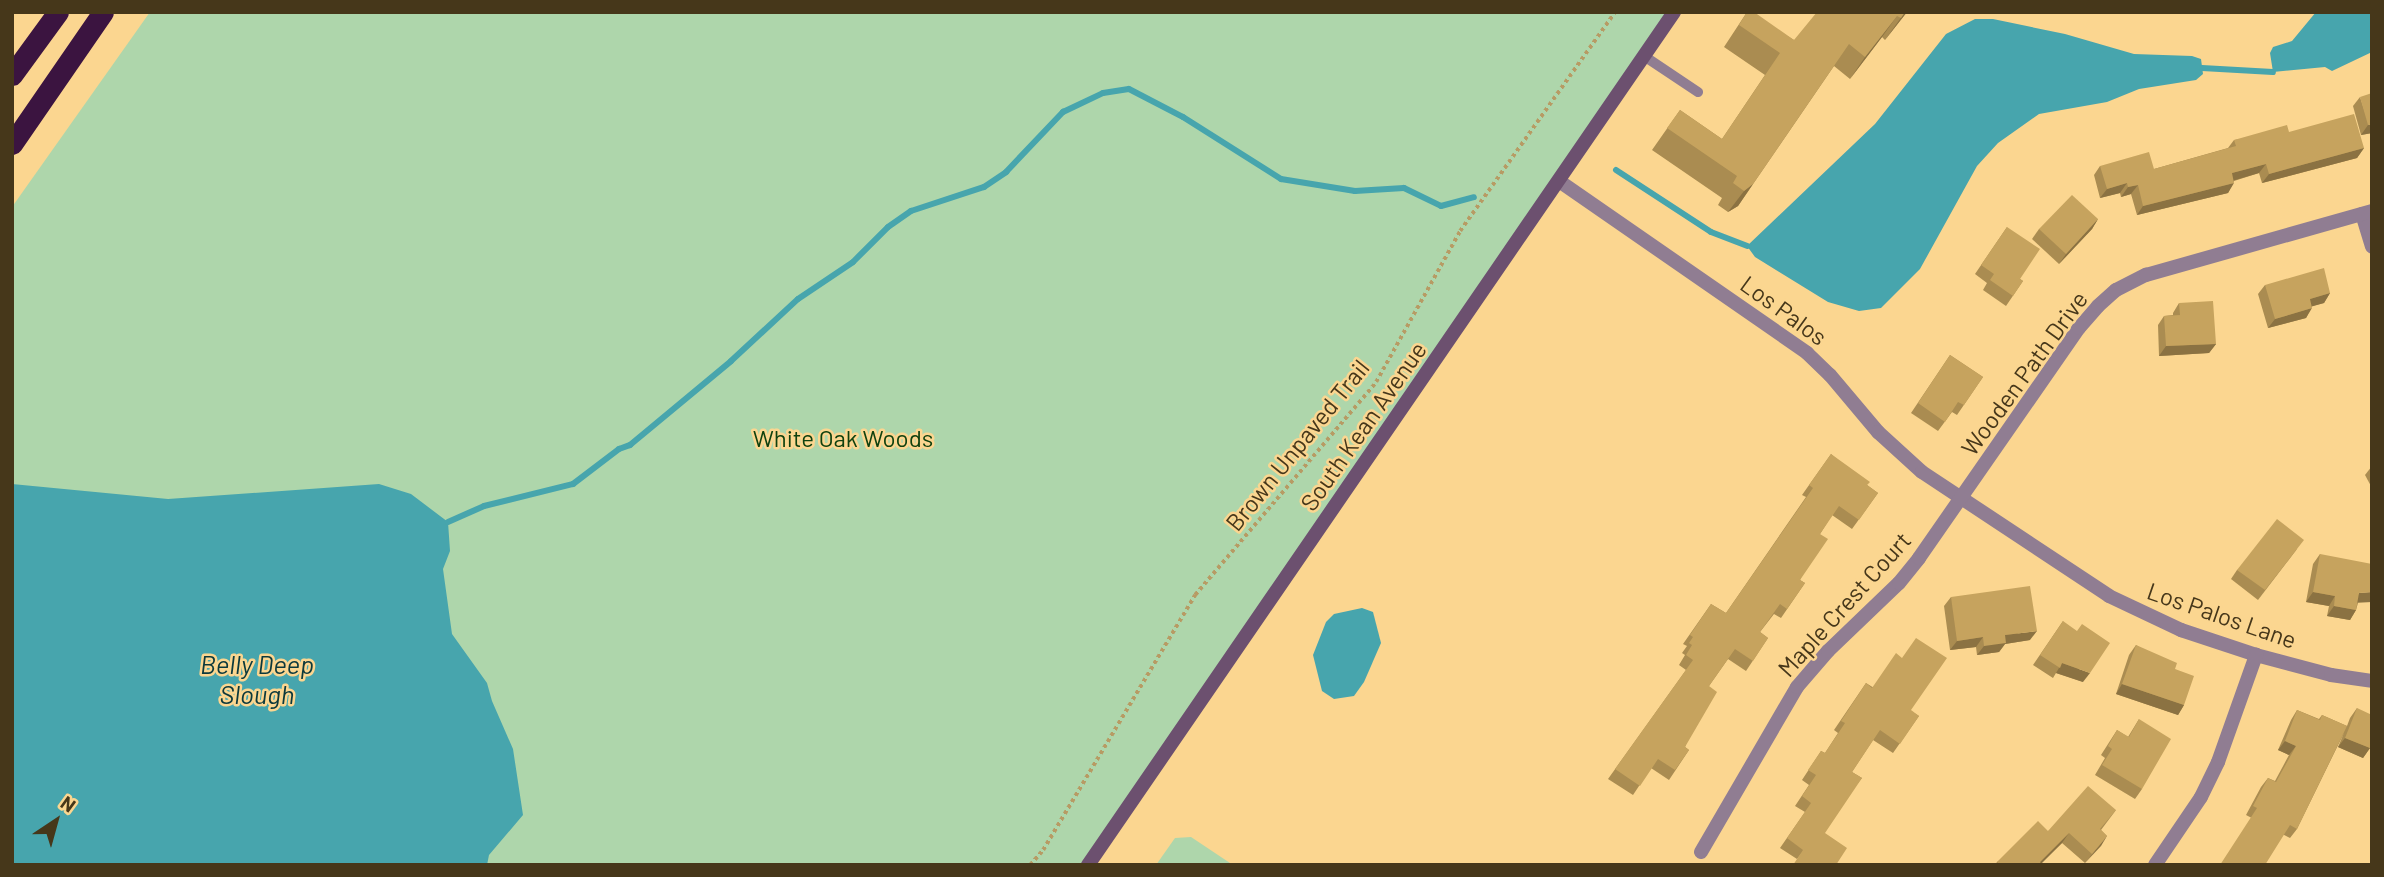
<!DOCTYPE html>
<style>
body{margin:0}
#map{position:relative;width:2384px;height:877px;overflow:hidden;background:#fbd690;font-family:Barlow,sans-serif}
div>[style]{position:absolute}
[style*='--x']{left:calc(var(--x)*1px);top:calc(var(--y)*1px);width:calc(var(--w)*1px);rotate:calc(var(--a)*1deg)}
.green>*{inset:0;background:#aed6ab}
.water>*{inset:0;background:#47a5ad}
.stream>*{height:6px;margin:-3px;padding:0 3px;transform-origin:3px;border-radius:3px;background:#47a5ad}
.path>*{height:3.5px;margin-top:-1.75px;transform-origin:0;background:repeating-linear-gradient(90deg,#b79b64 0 3.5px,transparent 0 7px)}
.lane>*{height:10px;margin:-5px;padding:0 5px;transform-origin:5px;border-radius:5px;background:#907d92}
.street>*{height:14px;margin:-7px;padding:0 7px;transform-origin:7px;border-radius:7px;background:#907d92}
.secondary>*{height:14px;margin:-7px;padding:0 7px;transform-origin:7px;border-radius:7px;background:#6c506f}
.highway>*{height:21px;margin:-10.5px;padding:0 10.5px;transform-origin:10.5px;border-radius:10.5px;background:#3b1440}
.wall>*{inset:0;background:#aa8c51}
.shaded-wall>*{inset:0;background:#8b7242}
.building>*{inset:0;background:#c6a35e}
span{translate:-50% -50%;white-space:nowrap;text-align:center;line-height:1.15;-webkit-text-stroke:5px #fbd690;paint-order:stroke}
.street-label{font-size:24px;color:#46371a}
.park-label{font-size:24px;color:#0f410f}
.water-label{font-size:26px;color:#0c393c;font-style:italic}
.frame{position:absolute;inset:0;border:14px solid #46371a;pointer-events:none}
.north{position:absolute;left:21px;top:786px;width:70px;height:70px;-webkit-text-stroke:5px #fbd690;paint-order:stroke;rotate:36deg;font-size:19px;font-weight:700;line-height:28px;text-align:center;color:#46371a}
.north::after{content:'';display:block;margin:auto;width:24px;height:32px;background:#46371a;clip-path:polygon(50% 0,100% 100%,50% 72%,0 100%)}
</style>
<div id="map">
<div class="green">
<i style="clip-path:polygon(150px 12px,1674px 12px,1088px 865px,12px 865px,12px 207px)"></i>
<i style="clip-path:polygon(1191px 837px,1233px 865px,1156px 865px,1175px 838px)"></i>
</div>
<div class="water">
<i style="clip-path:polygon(2316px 12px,2372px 12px,2372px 52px,2332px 71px,2325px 67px,2273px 72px,2270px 53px,2273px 47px,2292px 41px)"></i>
<i style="clip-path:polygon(1975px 19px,1993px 19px,2065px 34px,2134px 54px,2192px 56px,2201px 59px,2203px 74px,2196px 80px,2139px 89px,2107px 102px,2039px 114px,1998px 143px,1977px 166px,1920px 269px,1881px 308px,1859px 311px,1828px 302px,1755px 257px,1747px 246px,1875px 124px,1946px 34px)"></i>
<i style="clip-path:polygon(12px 484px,168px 499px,379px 484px,411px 494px,448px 522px,450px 551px,443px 569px,452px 634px,487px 683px,492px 701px,513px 749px,523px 815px,489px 855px,487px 865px,12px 865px)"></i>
<i style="clip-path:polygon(1362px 608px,1373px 612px,1381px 643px,1364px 682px,1354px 696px,1334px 699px,1322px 691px,1313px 655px,1326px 622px,1334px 614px)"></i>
</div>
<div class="stream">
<i style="--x:2202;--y:68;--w:71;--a:3.2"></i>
<i style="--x:1616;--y:170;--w:113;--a:33.1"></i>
<i style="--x:1711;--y:232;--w:39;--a:21"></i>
<i style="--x:448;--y:522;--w:39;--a:-24"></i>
<i style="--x:484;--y:506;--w:92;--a:-13.9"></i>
<i style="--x:573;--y:484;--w:58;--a:-37.3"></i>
<i style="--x:619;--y:449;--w:12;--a:-20"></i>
<i style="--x:630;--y:445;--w:131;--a:-39.7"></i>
<i style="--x:731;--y:361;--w:91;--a:-42.8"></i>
<i style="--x:798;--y:299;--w:66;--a:-33.9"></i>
<i style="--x:853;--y:262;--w:49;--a:-45"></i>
<i style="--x:888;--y:227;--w:28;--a:-35"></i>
<i style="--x:911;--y:211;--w:77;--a:-18.2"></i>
<i style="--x:984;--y:187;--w:27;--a:-34"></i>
<i style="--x:1006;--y:172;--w:83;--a:-46.5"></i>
<i style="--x:1063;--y:112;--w:44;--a:-25.4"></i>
<i style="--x:1103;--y:93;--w:26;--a:-9"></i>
<i style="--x:1129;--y:89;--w:61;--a:27.4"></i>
<i style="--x:1183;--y:117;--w:116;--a:32.3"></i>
<i style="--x:1281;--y:179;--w:75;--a:9.2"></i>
<i style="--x:1355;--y:191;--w:49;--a:-3.5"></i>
<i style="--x:1404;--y:188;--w:41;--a:25.9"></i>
<i style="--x:1441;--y:206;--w:34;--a:-15"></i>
</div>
<div class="path">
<i style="--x:1030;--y:865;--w:20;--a:-49"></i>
<i style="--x:1043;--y:850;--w:297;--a:-59.2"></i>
<i style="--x:1195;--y:595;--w:280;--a:-49.6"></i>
<i style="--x:1376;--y:382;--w:173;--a:-60.9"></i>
<i style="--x:1460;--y:231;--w:268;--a:-54.7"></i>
</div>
<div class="lane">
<i style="--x:1644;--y:56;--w:65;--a:33.7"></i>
</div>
<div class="street">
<i style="--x:1559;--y:181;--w:302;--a:34.7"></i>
<i style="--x:1807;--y:353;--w:32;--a:44"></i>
<i style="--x:1830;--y:375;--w:75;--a:49.9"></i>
<i style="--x:1878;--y:432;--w:59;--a:42.3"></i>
<i style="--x:1922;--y:472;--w:224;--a:33.5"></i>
<i style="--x:2109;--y:596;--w:80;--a:25.3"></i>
<i style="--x:2181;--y:630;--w:79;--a:18.4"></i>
<i style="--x:2256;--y:655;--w:78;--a:14.9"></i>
<i style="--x:2331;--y:675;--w:41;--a:8.3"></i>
<i style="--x:2362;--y:214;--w:34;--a:73"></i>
<i style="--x:1701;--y:852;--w:191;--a:-59.8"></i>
<i style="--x:1797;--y:687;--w:48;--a:-49.3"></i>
<i style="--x:1828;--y:651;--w:98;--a:-43.8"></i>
<i style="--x:1899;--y:583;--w:32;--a:-51"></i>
<i style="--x:1919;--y:558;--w:280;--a:-55.2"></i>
<i style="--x:2079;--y:328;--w:29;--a:-49"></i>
<i style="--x:2098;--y:306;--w:24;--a:-42"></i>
<i style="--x:2116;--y:290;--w:34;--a:-27"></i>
<i style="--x:2146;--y:275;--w:235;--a:-15.8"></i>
<i style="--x:2155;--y:865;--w:82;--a:-55.9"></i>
<i style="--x:2201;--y:797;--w:39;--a:-64"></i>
<i style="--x:2218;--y:762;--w:114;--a:-70.4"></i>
</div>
<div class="secondary">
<i style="--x:1088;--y:865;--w:1035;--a:-55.51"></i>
</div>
<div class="highway">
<i style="--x:12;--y:75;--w:78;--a:-53.9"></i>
<i style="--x:12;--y:144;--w:160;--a:-55.4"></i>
</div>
<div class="wall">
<i style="clip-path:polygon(1747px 12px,1794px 40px,1907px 12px,1885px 40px,1882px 37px,1850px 79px,1834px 66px,1738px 206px,1728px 212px,1718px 205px,1722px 198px,1652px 150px,1680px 110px,1722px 139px,1765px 75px,1724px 47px)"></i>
<i style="clip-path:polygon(2360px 97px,2372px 133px,2361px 135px,2353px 106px)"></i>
<i style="clip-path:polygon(2289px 132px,2364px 148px,2357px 158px,2262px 183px,2259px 173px,2234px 181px,2228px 193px,2137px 215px,2131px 194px,2121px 197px,2120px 193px,2100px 198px,2094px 175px,2100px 166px,2154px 169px,2228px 148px,2234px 140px)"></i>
<i style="clip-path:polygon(2098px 219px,2092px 229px,2059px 264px,2032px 239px,2039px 229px)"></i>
<i style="clip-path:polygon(2007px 227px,2020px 279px,2023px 281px,2006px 306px,1983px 290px,1987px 283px,1975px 274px)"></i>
<i style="clip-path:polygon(2265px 285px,2330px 293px,2324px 303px,2312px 306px,2306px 318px,2268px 328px,2258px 294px)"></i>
<i style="clip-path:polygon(2179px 303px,2216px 344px,2209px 353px,2159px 356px,2158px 325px,2164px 316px,2173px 315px,2173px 313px)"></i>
<i style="clip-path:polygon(1950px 355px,1983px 377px,1957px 415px,1952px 412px,1938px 431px,1911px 413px)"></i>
<i style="clip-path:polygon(1831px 454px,1867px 485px,1878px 493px,1852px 529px,1832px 515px,1820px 534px,1800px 580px,1805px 583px,1781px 618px,1774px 614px,1760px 632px,1768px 638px,1746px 671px,1728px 659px,1709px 686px,1685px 747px,1689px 750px,1669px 780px,1651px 768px,1633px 795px,1608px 779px,1686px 670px,1679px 665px,1685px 655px,1682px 653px,1687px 646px,1683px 644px,1711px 604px,1726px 613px,1806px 497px,1802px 495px)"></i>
<i style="clip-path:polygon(2372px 466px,2372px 488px,2365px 475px)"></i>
<i style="clip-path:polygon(2297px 549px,2258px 600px,2231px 579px,2237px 570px)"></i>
<i style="clip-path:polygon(2320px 554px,2358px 603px,2356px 610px,2350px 620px,2327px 616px,2329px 606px,2306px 602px,2313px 564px)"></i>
<i style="clip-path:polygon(1951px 597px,2030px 640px,2005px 644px,1999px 652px,1977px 655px,1976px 647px,1950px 650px,1944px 606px)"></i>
<i style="clip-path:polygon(2063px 621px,2083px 682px,2056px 673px,2053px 678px,2033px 665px)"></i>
<i style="clip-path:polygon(2136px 645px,2175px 669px,2184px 705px,2178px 715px,2116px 694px,2129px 655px)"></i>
<i style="clip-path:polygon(1866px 683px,1919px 716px,1893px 753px,1873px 740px,1852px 772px,1862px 778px,1797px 859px,1780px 848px,1805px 812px,1795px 806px,1809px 785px,1802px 780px,1821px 751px,1825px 753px,1838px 733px,1834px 730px)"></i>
<i style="clip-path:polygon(2357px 708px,2370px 748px,2363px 758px,2338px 747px,2344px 733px,2297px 829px,2290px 838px,2246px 815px,2261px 787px,2268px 778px,2275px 781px,2289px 755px,2278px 750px,2291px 720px,2297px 710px,2319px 719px,2322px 715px,2347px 726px,2350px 718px)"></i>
<i style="clip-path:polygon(2139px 719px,2142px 789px,2135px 799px,2095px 775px,2105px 758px,2101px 755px,2117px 730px,2128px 737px)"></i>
<i style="clip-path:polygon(2116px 810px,2101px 830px,2107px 836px,2085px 863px,2062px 843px,2041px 863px,2042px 865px,1995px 865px,1997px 862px,2048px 831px)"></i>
</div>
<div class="shaded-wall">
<i style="clip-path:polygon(1905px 12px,1907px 12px,1885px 40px)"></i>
<i style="clip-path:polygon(1897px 16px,1882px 37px,1850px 79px,1865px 57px)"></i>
<i style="clip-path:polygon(2372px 124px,2372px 133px,2361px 135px,2368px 125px)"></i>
<i style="clip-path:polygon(2364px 148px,2357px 158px,2262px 183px,2269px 174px)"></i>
<i style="clip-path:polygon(2266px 164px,2259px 173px,2225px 183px,2232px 173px)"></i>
<i style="clip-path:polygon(2127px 183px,2120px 193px,2100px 198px,2107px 189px)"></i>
<i style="clip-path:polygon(2234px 183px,2228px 193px,2137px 215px,2143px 206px)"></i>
<i style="clip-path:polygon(1753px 184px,1738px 206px,1728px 212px,1744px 191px)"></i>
<i style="clip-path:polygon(2138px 185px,2131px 194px,2121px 197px,2128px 187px)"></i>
<i style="clip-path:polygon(2098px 219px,2092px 229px,2059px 264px,2066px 254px)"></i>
<i style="clip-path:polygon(2330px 293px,2324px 303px,2303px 309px,2310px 299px)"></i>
<i style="clip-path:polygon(2312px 308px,2306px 318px,2268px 328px,2275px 319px)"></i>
<i style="clip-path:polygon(2216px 344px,2209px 353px,2159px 356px,2166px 346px)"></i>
<i style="clip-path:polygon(2313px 592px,2335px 596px,2329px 606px,2306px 602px)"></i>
<i style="clip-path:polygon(2372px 592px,2372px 602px,2353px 603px,2359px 593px)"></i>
<i style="clip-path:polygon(2334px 606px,2356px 610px,2350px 620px,2327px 616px)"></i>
<i style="clip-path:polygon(2037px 631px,2030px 640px,2005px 644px,1999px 652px,1977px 655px,1984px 646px,2005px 635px)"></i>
<i style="clip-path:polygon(1983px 637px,1976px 647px,1950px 650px,1957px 641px)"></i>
<i style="clip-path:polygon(2062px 663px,2090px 673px,2083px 682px,2056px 673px)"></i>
<i style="clip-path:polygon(2122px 684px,2184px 705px,2178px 715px,2116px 694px)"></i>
<i style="clip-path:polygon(2345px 738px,2370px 748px,2363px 758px,2338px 747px)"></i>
<i style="clip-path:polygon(2285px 741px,2296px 746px,2289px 755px,2278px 750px)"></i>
<i style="clip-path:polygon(2069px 833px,2062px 843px,2040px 865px,2040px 862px)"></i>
<i style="clip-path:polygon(2107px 836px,2101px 846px,2085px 863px,2092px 854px)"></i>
</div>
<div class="building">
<i style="clip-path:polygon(1747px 12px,1754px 12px,1794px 40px,1817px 12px,1905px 12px,1901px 18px,1897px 16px,1865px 57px,1849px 44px,1753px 184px,1744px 191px,1733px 183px,1737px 176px,1667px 128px,1680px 110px,1722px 139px,1780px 53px,1739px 25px)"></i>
<i style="clip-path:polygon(2372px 93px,2372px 124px,2368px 125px,2360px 97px)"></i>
<i style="clip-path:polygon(2354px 114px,2364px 148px,2269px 174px,2266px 164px,2232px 173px,2234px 183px,2143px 206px,2138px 185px,2128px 187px,2127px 183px,2107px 189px,2100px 166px,2149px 152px,2154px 169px,2236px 146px,2234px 140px,2287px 125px,2289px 132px)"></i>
<i style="clip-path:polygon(2072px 195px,2098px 219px,2066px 254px,2039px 229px)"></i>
<i style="clip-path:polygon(2007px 227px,2040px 249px,2020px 279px,2023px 281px,2013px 296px,1990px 280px,1994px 274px,1981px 265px)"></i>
<i style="clip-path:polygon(2324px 268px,2330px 293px,2310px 299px,2312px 308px,2275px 319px,2265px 285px)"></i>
<i style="clip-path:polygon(2213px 301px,2216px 344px,2166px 346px,2164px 316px,2180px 315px,2179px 303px)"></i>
<i style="clip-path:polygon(1950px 355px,1983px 377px,1964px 405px,1958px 402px,1945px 422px,1918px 403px)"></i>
<i style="clip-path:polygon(1831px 454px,1870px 482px,1867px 485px,1878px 493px,1859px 520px,1839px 506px,1820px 534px,1828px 539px,1800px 580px,1805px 583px,1787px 609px,1780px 604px,1760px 632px,1768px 638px,1753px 661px,1735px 649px,1709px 686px,1717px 692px,1685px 747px,1689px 750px,1675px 770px,1658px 759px,1640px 786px,1615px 769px,1693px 660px,1686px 655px,1692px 645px,1689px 643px,1693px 637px,1690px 635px,1711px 604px,1726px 613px,1813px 488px,1809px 485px)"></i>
<i style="clip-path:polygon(2277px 519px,2304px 540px,2265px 590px,2237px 570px)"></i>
<i style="clip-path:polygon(2320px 554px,2372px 564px,2372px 592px,2359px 593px,2356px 610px,2334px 606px,2335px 596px,2313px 592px)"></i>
<i style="clip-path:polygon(2030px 586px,2037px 631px,2005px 635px,2006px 643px,1984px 646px,1983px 637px,1957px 641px,1951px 597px)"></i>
<i style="clip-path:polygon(2063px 621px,2077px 631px,2082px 624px,2110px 643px,2090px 673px,2062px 663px,2060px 668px,2040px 655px)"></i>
<i style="clip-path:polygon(1916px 638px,1947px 658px,1911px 710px,1919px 716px,1900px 744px,1880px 730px,1852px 772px,1862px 778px,1825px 833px,1847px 848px,1836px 865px,1793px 865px,1803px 850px,1787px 838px,1811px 803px,1802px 796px,1816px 775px,1808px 770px,1821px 751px,1825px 753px,1845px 723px,1841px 721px,1866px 683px,1872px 688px,1896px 653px,1902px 658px)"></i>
<i style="clip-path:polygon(2136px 645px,2177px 663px,2175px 669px,2194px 676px,2184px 705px,2122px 684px)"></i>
<i style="clip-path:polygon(2357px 708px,2372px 715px,2372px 744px,2370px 748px,2345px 738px)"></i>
<i style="clip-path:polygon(2297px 710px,2320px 720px,2322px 715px,2347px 726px,2297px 829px,2290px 825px,2265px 865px,2220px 865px,2257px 808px,2253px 806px,2268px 778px,2276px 782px,2296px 746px,2285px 741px)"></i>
<i style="clip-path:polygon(2139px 719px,2171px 739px,2142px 789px,2102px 765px,2112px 749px,2108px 746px,2117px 730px,2129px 737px)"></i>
<i style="clip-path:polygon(2088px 786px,2116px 810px,2100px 829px,2107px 836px,2092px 854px,2069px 833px,2040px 862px,2042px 865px,2000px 865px,1997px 862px,2038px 821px,2048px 831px)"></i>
</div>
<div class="street-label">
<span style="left:1784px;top:310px;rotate:36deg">Los Palos</span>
<span style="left:2024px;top:373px;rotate:-54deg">Wooden Path Drive</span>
<span style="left:1363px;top:426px;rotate:-55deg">South Kean Avenue</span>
<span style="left:1297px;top:445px;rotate:-51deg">Brown Unpaved Trail</span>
<span style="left:1844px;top:604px;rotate:-48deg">Maple Crest Court</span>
<span style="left:2222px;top:615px;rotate:19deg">Los Palos Lane</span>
</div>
<div class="park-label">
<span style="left:843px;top:438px">White Oak Woods</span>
</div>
<div class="water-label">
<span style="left:257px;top:679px">Belly Deep<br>Slough</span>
</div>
<div class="frame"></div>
<div class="north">N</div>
</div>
